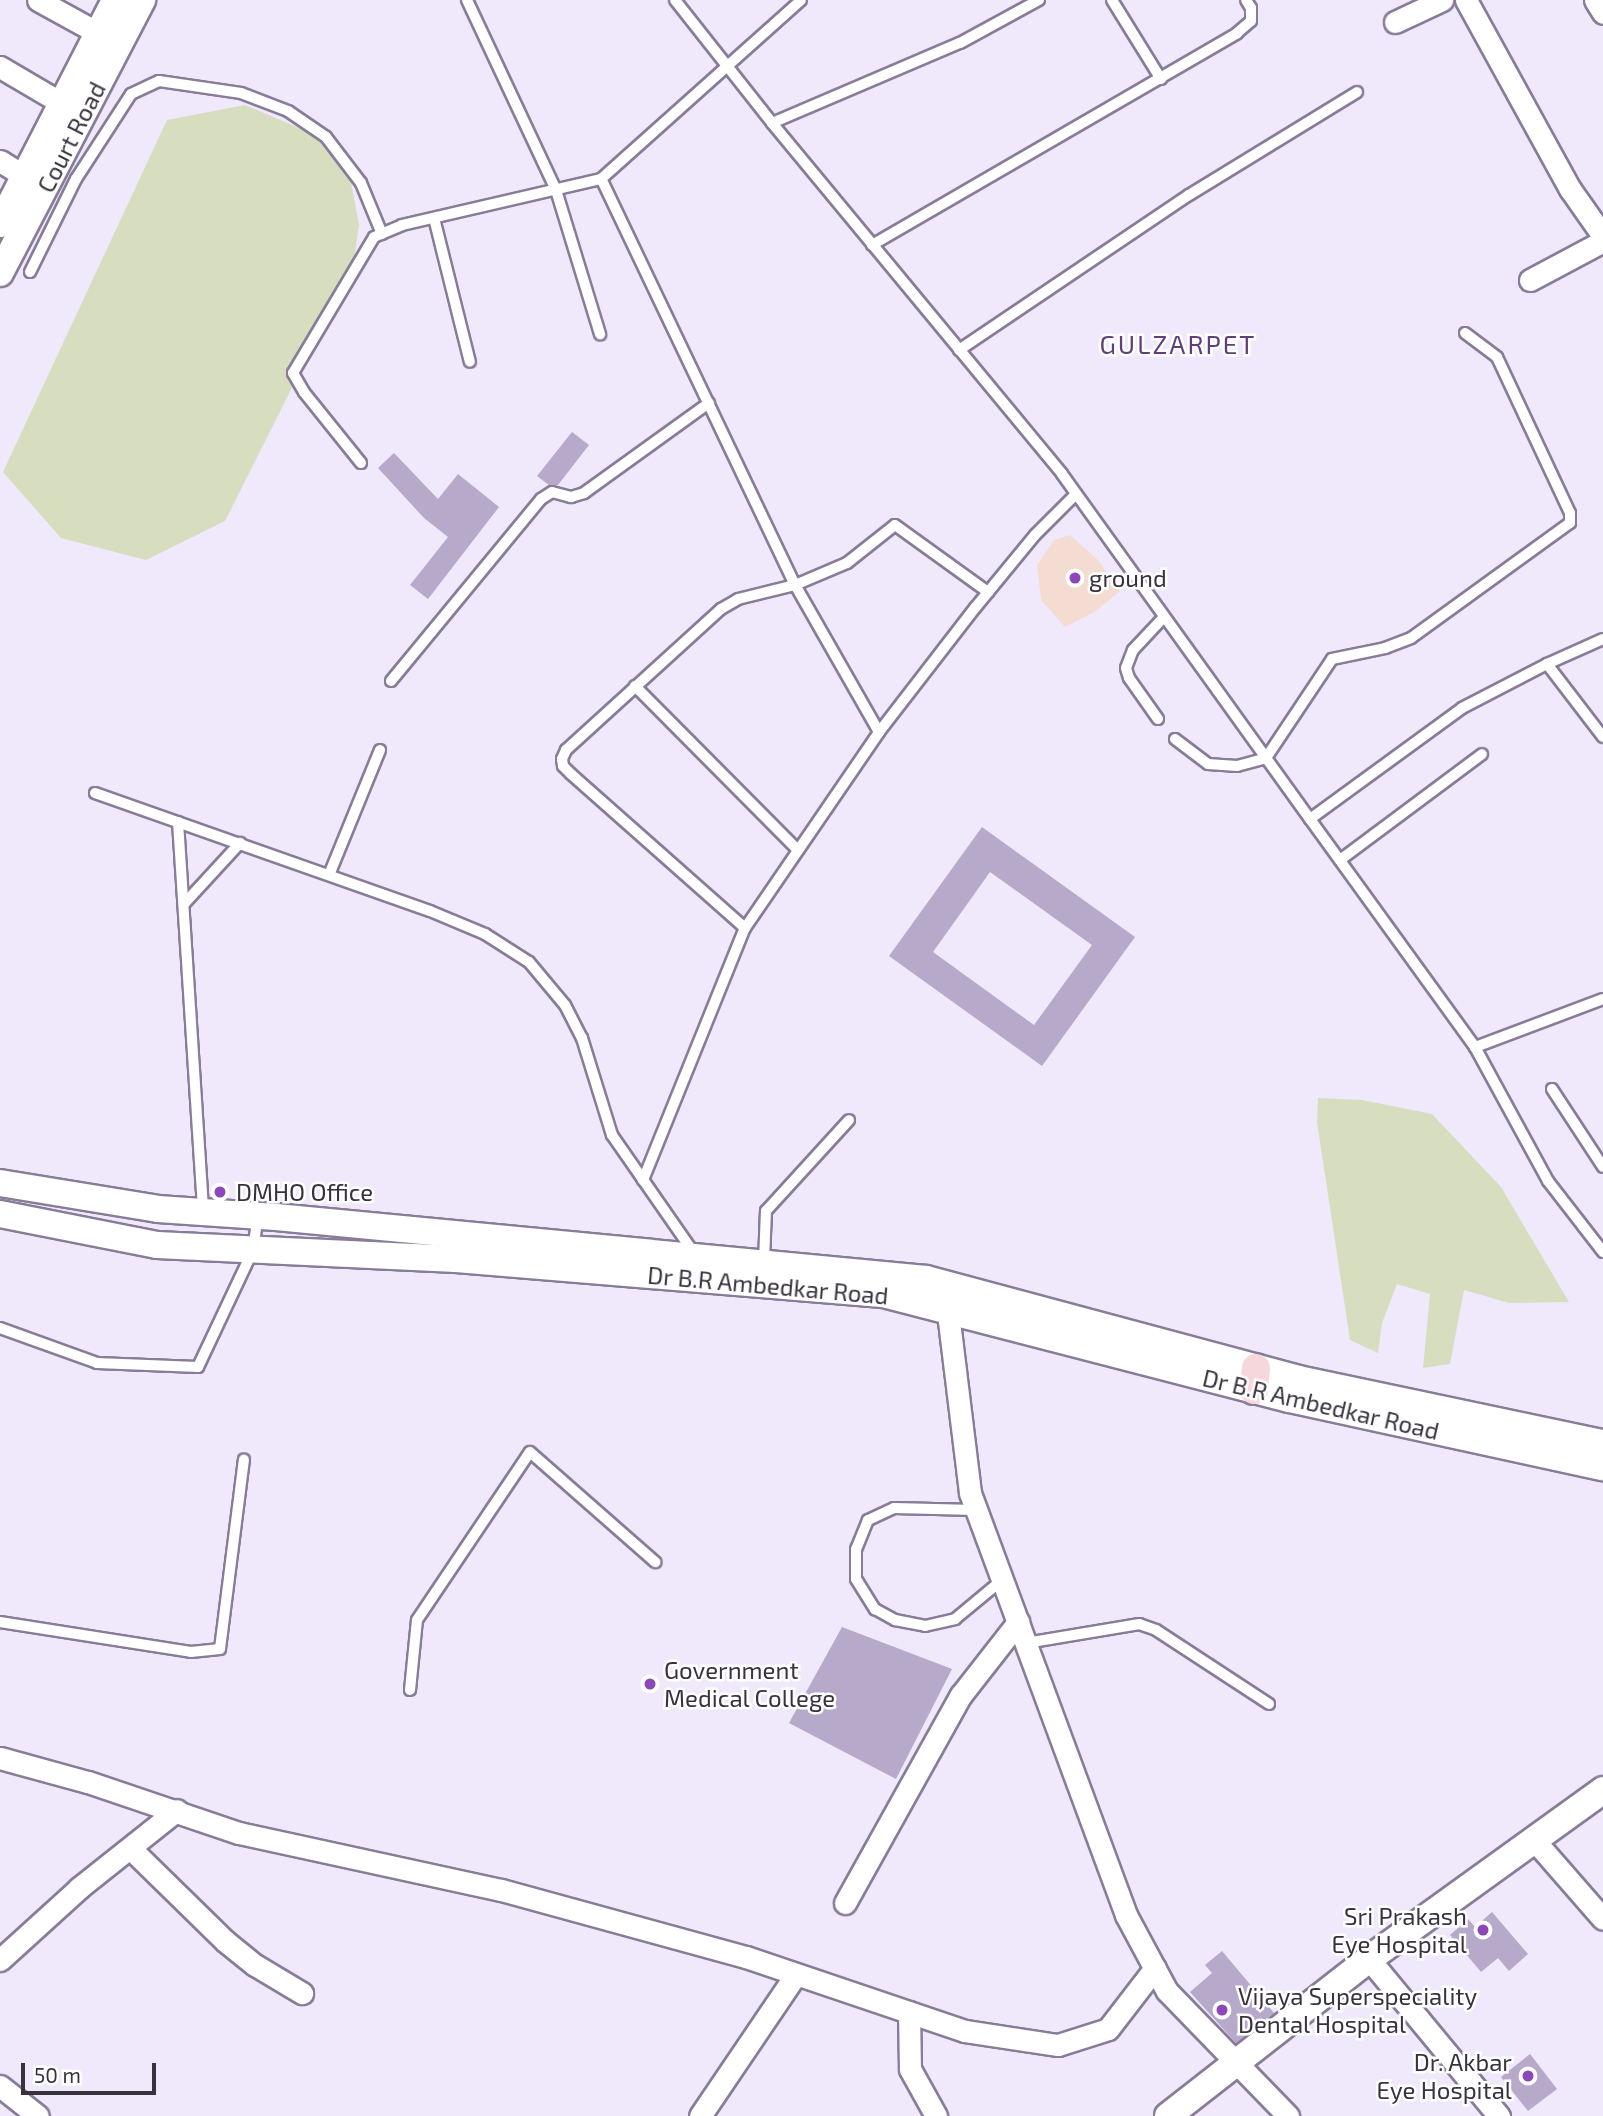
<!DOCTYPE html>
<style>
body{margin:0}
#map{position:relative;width:1603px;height:2116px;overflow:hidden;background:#f0e8fb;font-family:"Exo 2",sans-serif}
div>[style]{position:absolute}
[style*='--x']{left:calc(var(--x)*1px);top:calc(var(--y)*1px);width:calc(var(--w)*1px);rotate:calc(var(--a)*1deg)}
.education>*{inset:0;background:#f5dcd3}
.green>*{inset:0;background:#d7debf}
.building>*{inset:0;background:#b7a9c9}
.roads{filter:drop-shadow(2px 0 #887c98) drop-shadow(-2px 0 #887c98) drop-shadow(0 2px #887c98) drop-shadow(0 -2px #887c98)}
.service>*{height:10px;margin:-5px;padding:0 5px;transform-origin:5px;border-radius:5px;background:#fff}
.minor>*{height:21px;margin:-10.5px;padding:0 10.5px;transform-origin:10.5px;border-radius:10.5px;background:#fff}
.tertiary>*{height:26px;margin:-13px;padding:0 13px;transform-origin:13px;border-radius:13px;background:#fff}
.secondary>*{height:28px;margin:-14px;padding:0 14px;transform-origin:14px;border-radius:14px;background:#f5d7dc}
.dots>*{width:19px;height:19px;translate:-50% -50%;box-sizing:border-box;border:4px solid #fff;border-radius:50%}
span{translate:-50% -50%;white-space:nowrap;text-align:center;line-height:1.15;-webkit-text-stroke:5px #fff;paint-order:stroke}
.street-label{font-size:24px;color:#37323e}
.poi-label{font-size:24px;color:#37323e}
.left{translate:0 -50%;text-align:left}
.right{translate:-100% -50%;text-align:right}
.neighbourhood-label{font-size:26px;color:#5f3e79;letter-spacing:2px}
.scale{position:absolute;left:21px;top:2063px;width:135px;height:32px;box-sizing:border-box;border:4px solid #37323e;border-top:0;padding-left:9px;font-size:21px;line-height:24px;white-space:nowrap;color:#37323e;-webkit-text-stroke:5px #fff;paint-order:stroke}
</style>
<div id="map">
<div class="education">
<i style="clip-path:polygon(1070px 535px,1098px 560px,1120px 591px,1096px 611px,1065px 627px,1041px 600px,1037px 565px,1054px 540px)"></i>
</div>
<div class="green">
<i style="clip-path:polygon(245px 105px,313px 134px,350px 177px,359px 225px,353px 266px,225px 521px,146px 560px,61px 538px,3px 472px,167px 120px)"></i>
<i style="clip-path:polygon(1318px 1098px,1362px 1100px,1432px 1114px,1501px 1187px,1569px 1302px,1509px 1303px,1464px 1290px,1450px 1364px,1423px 1368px,1430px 1294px,1397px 1284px,1382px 1323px,1378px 1353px,1350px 1340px,1317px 1122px)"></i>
</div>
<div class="building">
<i style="clip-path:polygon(572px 432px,589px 445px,558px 485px,549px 485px,537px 476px)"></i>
<i style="clip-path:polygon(394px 453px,438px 499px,458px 474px,499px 507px,428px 599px,410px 585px,448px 537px,424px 518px,378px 468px)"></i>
<i style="clip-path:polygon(evenodd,982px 827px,1135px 937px,1042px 1066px,889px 956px,982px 827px,990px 872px,1092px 945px,1034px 1025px,933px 952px,990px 872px)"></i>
<i style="clip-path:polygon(842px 1627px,952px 1669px,896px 1779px,789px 1723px)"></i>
<i style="clip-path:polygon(1492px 1912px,1528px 1954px,1509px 1971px,1498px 1958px,1481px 1972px,1450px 1935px,1468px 1919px,1475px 1927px)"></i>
<i style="clip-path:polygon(1222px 1951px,1274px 2013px,1236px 2043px,1190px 1992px,1212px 1973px,1205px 1965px)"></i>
<i style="clip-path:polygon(1530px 2054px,1557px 2089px,1528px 2111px,1501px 2077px)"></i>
</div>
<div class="roads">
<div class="service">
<i style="--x:467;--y:0;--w:210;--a:64.9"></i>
<i style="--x:556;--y:190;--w:151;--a:73"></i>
<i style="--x:675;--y:0;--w:157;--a:51.7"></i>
<i style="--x:772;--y:123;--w:455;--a:50.4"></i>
<i style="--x:1062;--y:474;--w:425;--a:54.3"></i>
<i style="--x:1112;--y:0;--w:93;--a:58.2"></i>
<i style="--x:772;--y:123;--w:204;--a:-23.1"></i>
<i style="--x:960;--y:43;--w:90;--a:-28.6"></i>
<i style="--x:434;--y:218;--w:148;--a:76"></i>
<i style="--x:872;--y:245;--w:422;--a:-30.1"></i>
<i style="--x:1237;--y:33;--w:18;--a:-41"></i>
<i style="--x:1251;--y:21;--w:13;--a:-90"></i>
<i style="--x:1251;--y:8;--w:9;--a:-122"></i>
<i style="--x:30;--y:272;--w:104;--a:-63.7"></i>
<i style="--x:76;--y:179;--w:101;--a:-57.1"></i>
<i style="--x:131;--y:94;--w:31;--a:-25"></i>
<i style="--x:159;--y:81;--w:83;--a:8.3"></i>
<i style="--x:241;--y:93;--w:50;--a:21"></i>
<i style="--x:288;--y:111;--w:46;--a:34.4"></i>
<i style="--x:326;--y:137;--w:58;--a:52.7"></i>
<i style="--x:361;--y:183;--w:55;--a:67.6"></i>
<i style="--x:959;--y:350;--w:277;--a:-34"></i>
<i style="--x:1189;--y:195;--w:197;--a:-31.5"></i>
<i style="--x:361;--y:463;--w:91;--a:-128.8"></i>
<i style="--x:304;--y:392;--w:22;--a:-120"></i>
<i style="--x:293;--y:373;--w:158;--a:-59.2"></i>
<i style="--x:374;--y:237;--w:30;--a:-23"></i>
<i style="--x:402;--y:225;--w:204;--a:-13"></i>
<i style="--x:1547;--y:664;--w:92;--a:52.5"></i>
<i style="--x:391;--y:681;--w:236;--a:-50.5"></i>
<i style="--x:541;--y:499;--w:13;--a:-32"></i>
<i style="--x:552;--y:492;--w:20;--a:15"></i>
<i style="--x:571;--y:497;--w:14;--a:-17"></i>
<i style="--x:584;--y:493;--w:154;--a:-35.8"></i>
<i style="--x:635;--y:686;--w:231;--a:45.2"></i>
<i style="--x:1158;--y:719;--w:50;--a:-125.3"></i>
<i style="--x:1129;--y:678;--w:10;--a:-107"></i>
<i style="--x:1126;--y:668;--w:19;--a:-69"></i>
<i style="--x:1133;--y:650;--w:45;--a:-46.8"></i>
<i style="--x:879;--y:732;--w:157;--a:-52.3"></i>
<i style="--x:975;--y:608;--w:94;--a:-50.6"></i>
<i style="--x:1035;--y:535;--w:58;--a:-45"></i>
<i style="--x:1175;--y:739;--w:41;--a:37.1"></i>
<i style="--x:1208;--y:764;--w:29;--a:4"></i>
<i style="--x:1237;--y:766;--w:30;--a:-15"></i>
<i style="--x:1266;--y:758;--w:119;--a:-56.3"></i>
<i style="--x:1332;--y:659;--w:54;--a:-11.7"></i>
<i style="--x:1385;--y:648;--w:28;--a:-21"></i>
<i style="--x:1411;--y:638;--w:196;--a:-35.9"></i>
<i style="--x:1570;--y:523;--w:10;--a:-90"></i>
<i style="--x:1570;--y:513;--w:172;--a:-115.1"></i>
<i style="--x:1497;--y:357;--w:40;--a:-143"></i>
<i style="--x:95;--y:793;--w:355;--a:19.4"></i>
<i style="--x:430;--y:911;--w:60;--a:22.7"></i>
<i style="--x:485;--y:934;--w:52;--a:32.5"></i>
<i style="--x:529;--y:962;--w:56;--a:50.1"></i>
<i style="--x:565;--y:1005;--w:37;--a:63"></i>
<i style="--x:582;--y:1038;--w:102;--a:72.8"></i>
<i style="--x:612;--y:1135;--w:144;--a:55.2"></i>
<i style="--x:178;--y:822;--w:392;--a:86.3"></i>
<i style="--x:1340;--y:860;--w:177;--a:-36.7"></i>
<i style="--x:329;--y:875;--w:135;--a:-67.8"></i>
<i style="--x:184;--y:904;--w:83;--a:-47.4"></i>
<i style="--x:745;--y:928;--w:232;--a:-138.5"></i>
<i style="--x:571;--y:774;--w:11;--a:-135"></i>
<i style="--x:563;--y:766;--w:7;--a:-98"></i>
<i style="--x:562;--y:759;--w:10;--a:-66"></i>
<i style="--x:566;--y:750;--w:210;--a:-42.3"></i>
<i style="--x:721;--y:609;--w:20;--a:-30"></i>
<i style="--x:738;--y:599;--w:59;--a:-13.8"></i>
<i style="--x:795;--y:585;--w:56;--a:-22.9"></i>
<i style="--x:847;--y:563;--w:61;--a:-38.4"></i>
<i style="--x:895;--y:525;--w:115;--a:35.8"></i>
<i style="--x:1603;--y:999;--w:137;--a:159.4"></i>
<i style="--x:1475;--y:1047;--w:153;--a:61.4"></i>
<i style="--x:1548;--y:1181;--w:90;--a:52.2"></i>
<i style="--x:1475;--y:1047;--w:281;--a:-125.9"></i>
<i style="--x:1310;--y:819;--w:188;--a:-36.1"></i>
<i style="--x:1462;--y:708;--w:96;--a:-27.4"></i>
<i style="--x:1547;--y:664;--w:61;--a:-24.1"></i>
<i style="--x:1552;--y:1089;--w:93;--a:56.8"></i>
<i style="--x:643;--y:1180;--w:272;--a:-68"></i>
<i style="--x:745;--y:928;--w:237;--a:-55.6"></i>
<i style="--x:879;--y:732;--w:169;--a:-119.7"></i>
<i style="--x:795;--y:585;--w:450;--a:-115.5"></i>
<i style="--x:601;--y:179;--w:268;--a:-41.8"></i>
<i style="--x:764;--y:1262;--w:51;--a:-87.8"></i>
<i style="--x:766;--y:1211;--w:123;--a:-47.6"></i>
<i style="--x:0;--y:1328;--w:103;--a:19.8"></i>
<i style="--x:97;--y:1363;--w:101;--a:2.3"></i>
<i style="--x:198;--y:1367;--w:129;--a:-64.8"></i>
<i style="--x:253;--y:1250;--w:34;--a:-82"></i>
<i style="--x:976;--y:1510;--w:82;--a:-178.6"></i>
<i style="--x:894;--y:1508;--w:29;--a:155"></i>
<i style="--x:868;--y:1520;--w:31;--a:112"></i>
<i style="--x:856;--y:1549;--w:30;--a:90"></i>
<i style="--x:856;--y:1579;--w:36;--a:58"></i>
<i style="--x:875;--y:1609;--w:23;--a:29"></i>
<i style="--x:895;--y:1620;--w:31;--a:11"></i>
<i style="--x:925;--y:1626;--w:31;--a:-13"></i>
<i style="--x:955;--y:1619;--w:61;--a:-39.7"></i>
<i style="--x:0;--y:1622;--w:193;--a:8.9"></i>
<i style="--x:191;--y:1652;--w:29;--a:-6"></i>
<i style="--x:220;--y:1649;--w:191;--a:-82.8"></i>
<i style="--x:1026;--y:1643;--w:115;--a:-9.5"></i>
<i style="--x:1139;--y:1624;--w:18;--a:19"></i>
<i style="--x:1156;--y:1630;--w:135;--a:33.2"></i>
<i style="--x:410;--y:1690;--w:70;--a:-84.3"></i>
<i style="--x:417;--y:1620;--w:202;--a:-56.1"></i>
<i style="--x:530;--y:1452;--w:167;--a:41.3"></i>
</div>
<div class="minor">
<i style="--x:38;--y:0;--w:68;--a:28.8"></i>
<i style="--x:1466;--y:0;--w:216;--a:61.2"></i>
<i style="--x:1570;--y:189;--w:57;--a:54.9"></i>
<i style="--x:1595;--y:0;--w:15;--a:58"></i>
<i style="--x:1395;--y:22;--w:52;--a:-25.1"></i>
<i style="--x:0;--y:67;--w:73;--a:30.4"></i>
<i style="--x:0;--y:161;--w:31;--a:32"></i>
<i style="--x:1530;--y:280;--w:83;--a:-28.1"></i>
<i style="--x:946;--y:1297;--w:197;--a:83"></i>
<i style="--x:970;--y:1493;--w:450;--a:69.7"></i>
<i style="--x:1126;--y:1915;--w:86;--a:61.7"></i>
<i style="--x:1167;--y:1991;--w:174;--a:45.9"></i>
<i style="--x:0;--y:1758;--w:91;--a:15.3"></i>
<i style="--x:88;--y:1782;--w:159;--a:18.7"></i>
<i style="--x:239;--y:1833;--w:268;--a:12.3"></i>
<i style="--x:501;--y:1890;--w:254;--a:15.3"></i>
<i style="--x:746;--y:1957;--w:231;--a:18.7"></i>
<i style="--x:965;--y:2031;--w:94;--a:8.6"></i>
<i style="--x:1058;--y:2045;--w:52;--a:-17.7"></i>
<i style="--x:1108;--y:2029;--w:77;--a:-52.4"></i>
<i style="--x:1535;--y:1841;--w:103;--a:48.9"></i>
<i style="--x:131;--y:1849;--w:132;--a:44.4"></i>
<i style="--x:225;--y:1941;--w:38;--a:39"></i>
<i style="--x:255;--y:1965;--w:55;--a:30.8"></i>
<i style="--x:845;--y:1903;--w:238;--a:-60.9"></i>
<i style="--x:961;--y:1695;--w:93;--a:-52"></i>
<i style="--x:1369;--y:1959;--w:204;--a:50.4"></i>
<i style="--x:0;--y:1960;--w:107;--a:-42.3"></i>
<i style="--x:79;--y:1888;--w:125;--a:-38.5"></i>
<i style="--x:909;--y:2012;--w:57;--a:89"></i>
<i style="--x:910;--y:2069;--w:54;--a:61"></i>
<i style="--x:0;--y:2086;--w:48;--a:38.3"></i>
<i style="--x:700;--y:2116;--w:171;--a:-55.9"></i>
</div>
<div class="tertiary">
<i style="--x:0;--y:224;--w:252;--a:-62.8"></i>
<i style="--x:0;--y:273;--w:308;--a:-62.5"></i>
<i style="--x:0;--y:1183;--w:160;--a:9.3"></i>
<i style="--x:158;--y:1209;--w:118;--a:3.9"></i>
<i style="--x:276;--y:1217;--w:653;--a:5.45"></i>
<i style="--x:926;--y:1279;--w:385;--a:15"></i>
<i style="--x:1298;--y:1379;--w:312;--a:11.9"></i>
<i style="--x:0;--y:1214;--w:160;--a:11.2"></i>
<i style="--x:157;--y:1245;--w:299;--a:2.7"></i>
<i style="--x:456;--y:1259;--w:428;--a:4.7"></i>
<i style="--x:883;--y:1294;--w:420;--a:14.5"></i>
<i style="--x:1290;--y:1399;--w:320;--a:12.3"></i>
<i style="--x:1168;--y:2116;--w:255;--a:-38"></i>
<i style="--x:1369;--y:1959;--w:289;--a:-35.8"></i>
</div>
<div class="secondary">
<i style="--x:1254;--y:1390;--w:22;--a:-85"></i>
</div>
</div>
<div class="dots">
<i style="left:1075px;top:578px;background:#8c47bb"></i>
<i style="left:220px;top:1192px;background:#8c47bb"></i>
<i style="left:650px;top:1684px;background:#8c47bb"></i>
<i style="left:1483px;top:1930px;background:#8c47bb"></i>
<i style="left:1222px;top:2010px;background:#8c47bb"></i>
<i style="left:1528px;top:2076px;background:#8c47bb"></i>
</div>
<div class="street-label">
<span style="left:71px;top:137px;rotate:-63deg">Court Road</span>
<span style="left:768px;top:1285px;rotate:5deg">Dr B.R Ambedkar Road</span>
<span style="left:1321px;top:1404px;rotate:13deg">Dr B.R Ambedkar Road</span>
</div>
<div class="poi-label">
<span class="left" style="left:1089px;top:578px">ground</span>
<span class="left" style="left:236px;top:1192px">DMHO Office</span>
<span class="left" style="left:664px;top:1684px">Government<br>Medical College</span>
<span class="right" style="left:1467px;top:1930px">Sri Prakash<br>Eye Hospital</span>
<span class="left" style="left:1238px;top:2010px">Vijaya Superspeciality<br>Dental Hospital</span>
<span class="right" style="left:1512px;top:2076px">Dr. Akbar<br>Eye Hospital</span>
</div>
<div class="neighbourhood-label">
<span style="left:1178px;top:344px">GULZARPET</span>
</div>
<div class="scale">50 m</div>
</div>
